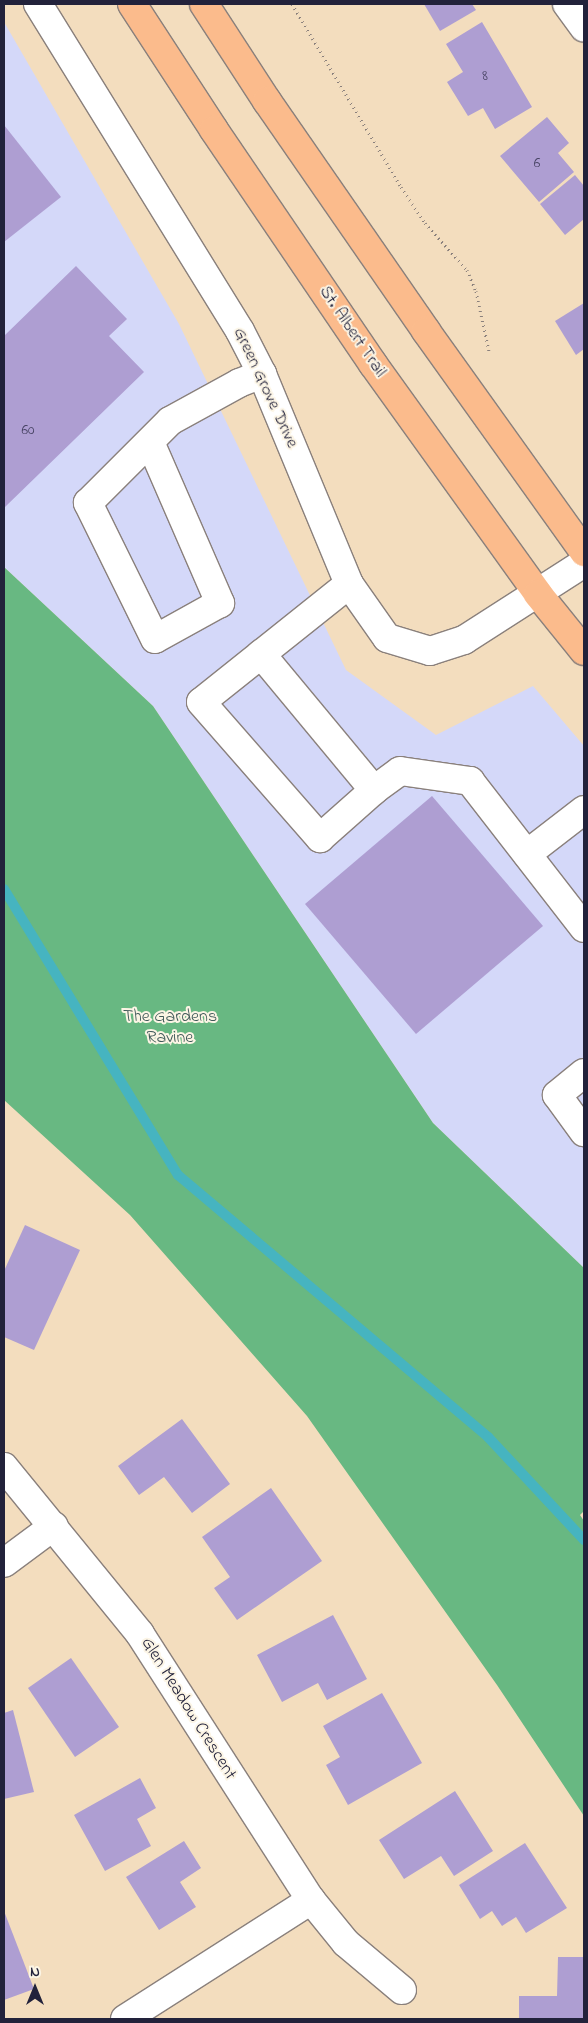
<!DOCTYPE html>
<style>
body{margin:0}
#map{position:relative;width:588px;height:2023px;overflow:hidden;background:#f3ddbe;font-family:"Indie Flower",sans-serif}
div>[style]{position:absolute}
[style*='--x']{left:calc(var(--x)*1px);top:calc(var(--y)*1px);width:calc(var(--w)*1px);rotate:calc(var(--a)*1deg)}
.built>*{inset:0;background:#d4d8f9}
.forest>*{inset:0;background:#68b882}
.stream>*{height:10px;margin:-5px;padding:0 5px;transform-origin:5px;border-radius:5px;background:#46b4c0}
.building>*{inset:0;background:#ae9ed2}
.path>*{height:3px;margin-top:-1.5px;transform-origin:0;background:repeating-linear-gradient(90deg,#8a807c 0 1px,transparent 0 5px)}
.roads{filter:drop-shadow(1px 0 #8a807c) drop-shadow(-1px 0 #8a807c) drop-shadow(0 1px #8a807c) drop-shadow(0 -1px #8a807c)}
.minor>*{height:28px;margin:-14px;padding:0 14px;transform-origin:14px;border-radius:14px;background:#fff}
.major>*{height:28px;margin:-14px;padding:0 14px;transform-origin:14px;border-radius:14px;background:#fbbb8c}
span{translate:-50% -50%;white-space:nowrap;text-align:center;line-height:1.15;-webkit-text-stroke:4px #fcf5e5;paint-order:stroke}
.number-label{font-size:15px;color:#454161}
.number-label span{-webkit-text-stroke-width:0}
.street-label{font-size:18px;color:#22223b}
.park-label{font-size:18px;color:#3e5858}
.frame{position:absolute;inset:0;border:5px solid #22223b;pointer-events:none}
.north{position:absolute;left:10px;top:1963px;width:50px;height:50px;-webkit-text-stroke:4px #fcf5e5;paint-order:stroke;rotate:0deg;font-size:14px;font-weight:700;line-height:20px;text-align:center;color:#22223b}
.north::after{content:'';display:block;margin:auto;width:18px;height:22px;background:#22223b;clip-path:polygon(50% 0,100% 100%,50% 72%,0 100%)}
</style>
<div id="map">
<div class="built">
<i style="clip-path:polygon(4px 22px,179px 324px,346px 670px,436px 735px,533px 686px,584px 746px,584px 1268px,433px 1123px,153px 706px,4px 567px)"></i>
</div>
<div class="forest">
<i style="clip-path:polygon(4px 567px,153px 706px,433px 1123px,584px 1268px,584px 1511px,580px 1515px,584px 1521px,584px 1816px,497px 1685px,307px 1416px,130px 1215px,4px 1100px)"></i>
</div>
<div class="stream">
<i style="--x:4;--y:889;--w:335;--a:58.7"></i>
<i style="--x:178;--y:1175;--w:406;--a:40.2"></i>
<i style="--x:488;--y:1437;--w:141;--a:47"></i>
</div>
<div class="building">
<i style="clip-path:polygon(424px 4px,472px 4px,476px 10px,440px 31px)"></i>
<i style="clip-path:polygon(482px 22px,532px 107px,495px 129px,483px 108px,468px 116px,447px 82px,463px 72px,446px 44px)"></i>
<i style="clip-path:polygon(547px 117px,569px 143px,558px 153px,574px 172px,539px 202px,500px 156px)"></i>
<i style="clip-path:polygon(4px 125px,61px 197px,4px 242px)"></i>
<i style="clip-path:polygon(575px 175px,584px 186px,584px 219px,565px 235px,540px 204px)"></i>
<i style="clip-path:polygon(76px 266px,127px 319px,109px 336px,144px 372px,5px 507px,4px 336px)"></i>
<i style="clip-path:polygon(584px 303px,584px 349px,576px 355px,555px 321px)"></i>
<i style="clip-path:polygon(432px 796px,543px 926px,416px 1034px,305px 904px)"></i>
<i style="clip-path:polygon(25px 1225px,80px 1250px,34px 1350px,4px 1337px,4px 1271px)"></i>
<i style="clip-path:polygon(182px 1419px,230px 1484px,192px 1513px,164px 1477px,139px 1495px,118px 1466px)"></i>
<i style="clip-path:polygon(271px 1488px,322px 1561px,237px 1620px,214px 1588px,230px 1577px,202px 1537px)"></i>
<i style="clip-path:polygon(333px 1615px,367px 1679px,327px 1700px,318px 1683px,282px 1702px,257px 1655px)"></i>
<i style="clip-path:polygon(71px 1658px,119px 1727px,75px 1757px,28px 1688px)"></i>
<i style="clip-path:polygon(382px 1693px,422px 1763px,348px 1805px,326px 1765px,340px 1757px,323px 1726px)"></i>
<i style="clip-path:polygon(13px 1710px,34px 1792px,4px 1799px,4px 1713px)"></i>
<i style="clip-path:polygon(140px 1778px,156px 1808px,137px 1819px,151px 1846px,105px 1871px,74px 1815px)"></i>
<i style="clip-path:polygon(455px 1791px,493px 1851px,454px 1876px,441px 1856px,404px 1879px,379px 1840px)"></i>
<i style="clip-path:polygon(184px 1841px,201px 1868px,180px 1882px,196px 1907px,159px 1930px,126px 1877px)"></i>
<i style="clip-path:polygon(525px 1843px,567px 1908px,526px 1933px,516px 1917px,502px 1926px,492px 1911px,480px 1919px,459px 1885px)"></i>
<i style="clip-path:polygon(4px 1911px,34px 1989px,4px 2000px)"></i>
<i style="clip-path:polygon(558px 1957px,584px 1957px,584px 2019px,519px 2019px,519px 1996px,557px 1996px)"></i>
</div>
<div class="path">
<i style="--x:292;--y:4;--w:213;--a:59.2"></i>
<i style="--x:401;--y:187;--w:43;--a:56.3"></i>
<i style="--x:425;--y:223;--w:63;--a:48.2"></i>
<i style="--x:467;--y:270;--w:23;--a:67"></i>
<i style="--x:476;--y:291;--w:61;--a:77.8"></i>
</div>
<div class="roads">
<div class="minor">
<i style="--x:38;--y:4;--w:384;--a:58.3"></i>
<i style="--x:240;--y:331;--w:48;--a:62.9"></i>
<i style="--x:262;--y:374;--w:227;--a:67.5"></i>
<i style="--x:349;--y:584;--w:66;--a:54.9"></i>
<i style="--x:387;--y:638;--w:45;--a:16.8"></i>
<i style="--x:430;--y:651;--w:36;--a:-18"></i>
<i style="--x:464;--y:640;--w:143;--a:-32.7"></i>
<i style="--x:567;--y:4;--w:29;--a:54"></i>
<i style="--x:150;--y:442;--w:176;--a:66.5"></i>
<i style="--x:220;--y:603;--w:74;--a:151"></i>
<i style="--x:155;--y:639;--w:152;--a:-116.2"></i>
<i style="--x:88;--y:503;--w:116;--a:-45"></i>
<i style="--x:170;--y:421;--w:79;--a:-28.8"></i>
<i style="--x:239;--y:383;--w:25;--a:-21"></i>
<i style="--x:349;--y:584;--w:189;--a:141.4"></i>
<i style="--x:201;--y:702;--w:181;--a:48.8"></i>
<i style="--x:320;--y:838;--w:72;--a:-41.6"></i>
<i style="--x:374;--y:790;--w:32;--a:-36"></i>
<i style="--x:400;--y:771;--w:71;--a:8.1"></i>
<i style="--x:470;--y:781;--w:186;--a:52.2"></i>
<i style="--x:261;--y:654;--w:177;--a:50.3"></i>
<i style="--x:527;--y:854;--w:72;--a:-37.7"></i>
<i style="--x:584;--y:1073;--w:35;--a:141"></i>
<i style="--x:557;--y:1095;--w:46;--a:53.9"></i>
<i style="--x:4;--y:1467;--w:215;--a:50.8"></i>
<i style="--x:140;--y:1634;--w:316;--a:57.3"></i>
<i style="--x:311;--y:1900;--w:55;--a:50.9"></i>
<i style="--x:346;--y:1943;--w:73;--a:40"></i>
<i style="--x:4;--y:1563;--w:62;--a:-36.5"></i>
<i style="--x:125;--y:2019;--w:221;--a:-32.6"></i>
</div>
<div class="major">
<i style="--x:132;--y:4;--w:150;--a:56.9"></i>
<i style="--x:214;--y:130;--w:283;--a:55.8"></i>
<i style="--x:373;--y:364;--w:283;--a:54.3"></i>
<i style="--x:538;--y:594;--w:73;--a:51.1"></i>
<i style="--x:204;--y:4;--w:116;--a:57"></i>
<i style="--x:267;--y:101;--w:280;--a:55.3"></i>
<i style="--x:426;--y:331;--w:272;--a:54.4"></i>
</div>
</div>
<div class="number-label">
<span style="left:485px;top:77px">8</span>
<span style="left:537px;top:164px">6</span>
<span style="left:28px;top:431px">60</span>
</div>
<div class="street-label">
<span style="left:352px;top:332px;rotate:56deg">St. Albert Trail</span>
<span style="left:265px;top:388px;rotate:65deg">Green Grove Drive</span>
<span style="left:188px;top:1709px;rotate:58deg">Glen Meadow Crescent</span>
</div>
<div class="park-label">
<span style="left:170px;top:1028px">The Gardens<br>Ravine</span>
</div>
<div class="frame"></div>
<div class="north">N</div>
</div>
